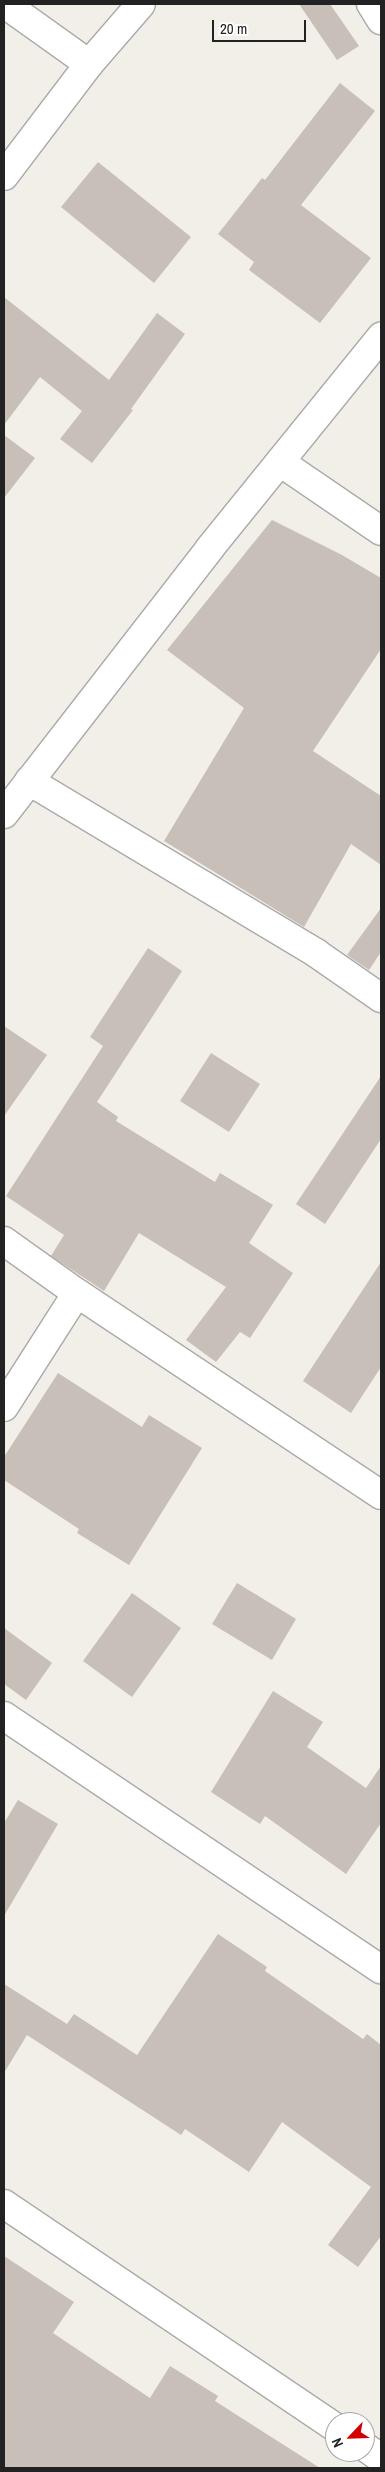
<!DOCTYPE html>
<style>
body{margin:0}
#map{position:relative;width:385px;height:2472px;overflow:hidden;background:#f2efe9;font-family:"Archivo Narrow",sans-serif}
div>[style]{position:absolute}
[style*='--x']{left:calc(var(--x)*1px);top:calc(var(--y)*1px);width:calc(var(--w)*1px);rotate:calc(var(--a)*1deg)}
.building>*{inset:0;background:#c7bfb8}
.roads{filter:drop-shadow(1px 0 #a9a9a9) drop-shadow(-1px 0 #a9a9a9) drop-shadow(0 1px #a9a9a9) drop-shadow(0 -1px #a9a9a9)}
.minor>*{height:28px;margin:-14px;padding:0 14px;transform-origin:14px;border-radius:14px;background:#fff}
span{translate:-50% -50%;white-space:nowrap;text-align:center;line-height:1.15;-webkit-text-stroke:4px #fff;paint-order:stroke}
.frame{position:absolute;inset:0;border:5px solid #222;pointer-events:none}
.north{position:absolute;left:325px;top:2412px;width:50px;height:50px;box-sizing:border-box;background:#fff;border:1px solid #a7a7a7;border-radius:50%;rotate:246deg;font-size:14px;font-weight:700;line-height:20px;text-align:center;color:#222}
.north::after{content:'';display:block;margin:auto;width:18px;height:22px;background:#d40000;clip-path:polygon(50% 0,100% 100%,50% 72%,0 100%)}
.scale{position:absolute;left:212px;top:20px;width:94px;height:22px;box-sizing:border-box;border:2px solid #222;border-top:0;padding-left:6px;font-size:15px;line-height:18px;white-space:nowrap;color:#222;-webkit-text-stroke:4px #fff;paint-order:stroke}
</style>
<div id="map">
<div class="building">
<i style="clip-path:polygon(299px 4px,330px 4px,359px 46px,337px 60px)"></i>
<i style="clip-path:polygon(340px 83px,375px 111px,301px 205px,371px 258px,320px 323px,249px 270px,254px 262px,218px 234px,262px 178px,265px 180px)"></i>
<i style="clip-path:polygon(98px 162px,191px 237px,154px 283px,61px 207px)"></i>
<i style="clip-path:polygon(4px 297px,109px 380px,157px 313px,185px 334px,131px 409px,133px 410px,92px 463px,60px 439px,82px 411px,40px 377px,4px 425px)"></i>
<i style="clip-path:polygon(4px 435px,35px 458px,4px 498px)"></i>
<i style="clip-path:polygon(272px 520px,342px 555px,381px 578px,381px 649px,313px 751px,381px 796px,381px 865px,351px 844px,304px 927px,164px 841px,244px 708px,167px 650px)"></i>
<i style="clip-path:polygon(381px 908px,381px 952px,369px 970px,347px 955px)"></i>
<i style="clip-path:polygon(148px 948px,182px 971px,97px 1102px,118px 1117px,116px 1121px,215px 1182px,220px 1173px,273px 1205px,249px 1243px,293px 1273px,250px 1338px,240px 1332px,216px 1362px,186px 1340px,226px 1287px,139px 1233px,104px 1291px,51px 1256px,64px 1235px,6px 1196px,103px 1046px,90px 1037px)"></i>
<i style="clip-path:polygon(4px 1026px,47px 1055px,4px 1116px)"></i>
<i style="clip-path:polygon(211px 1053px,260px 1084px,229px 1132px,180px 1101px)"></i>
<i style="clip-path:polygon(381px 1076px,381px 1139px,325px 1224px,296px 1204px)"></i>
<i style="clip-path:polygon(381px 1262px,381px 1367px,351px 1413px,303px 1381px)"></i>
<i style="clip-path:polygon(58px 1373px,142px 1427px,149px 1415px,202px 1448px,129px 1565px,77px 1533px,79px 1529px,4px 1480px,4px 1457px)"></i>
<i style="clip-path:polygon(237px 1583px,296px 1619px,272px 1660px,212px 1624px)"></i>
<i style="clip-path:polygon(132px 1593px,181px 1628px,132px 1697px,83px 1661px)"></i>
<i style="clip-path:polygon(4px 1628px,52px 1663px,26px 1700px,4px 1684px)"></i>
<i style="clip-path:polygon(273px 1691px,323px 1722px,307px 1747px,366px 1788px,381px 1766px,381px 1823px,346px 1874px,265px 1816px,260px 1824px,211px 1792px)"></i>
<i style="clip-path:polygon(18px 1800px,58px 1824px,4px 1916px,4px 1823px)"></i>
<i style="clip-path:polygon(218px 1934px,267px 1967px,265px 1971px,363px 2039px,367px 2034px,381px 2045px,381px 2236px,358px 2267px,328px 2245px,371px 2187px,282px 2122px,249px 2172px,185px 2129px,181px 2135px,27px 2035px,4px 2073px,4px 1984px,67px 2024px,74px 2014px,137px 2055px)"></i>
<i style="clip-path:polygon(4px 2256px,74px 2302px,53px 2333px,150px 2398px,170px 2366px,218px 2396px,215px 2401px,320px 2468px,4px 2468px)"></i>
</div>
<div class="roads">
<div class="minor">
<i style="--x:5;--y:4;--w:103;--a:35.5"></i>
<i style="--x:371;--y:4;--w:19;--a:58"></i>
<i style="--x:4;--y:176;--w:141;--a:-52.8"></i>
<i style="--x:89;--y:64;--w:79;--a:-49.1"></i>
<i style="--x:280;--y:462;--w:122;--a:34.3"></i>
<i style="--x:29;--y:781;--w:335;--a:30.9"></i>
<i style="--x:316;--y:953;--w:79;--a:34.7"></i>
<i style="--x:4;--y:814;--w:336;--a:-52.2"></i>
<i style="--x:210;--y:548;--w:272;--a:-51"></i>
<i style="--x:4;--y:1241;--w:90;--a:35.5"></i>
<i style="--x:77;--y:1293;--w:365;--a:33.6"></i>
<i style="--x:4;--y:1407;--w:135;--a:-57.4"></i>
<i style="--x:4;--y:1716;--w:454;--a:33.9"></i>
<i style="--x:4;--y:2204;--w:399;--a:34"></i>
<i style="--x:365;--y:2447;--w:19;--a:35"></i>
</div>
</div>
<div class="frame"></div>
<div class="north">N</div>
<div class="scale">20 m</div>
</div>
